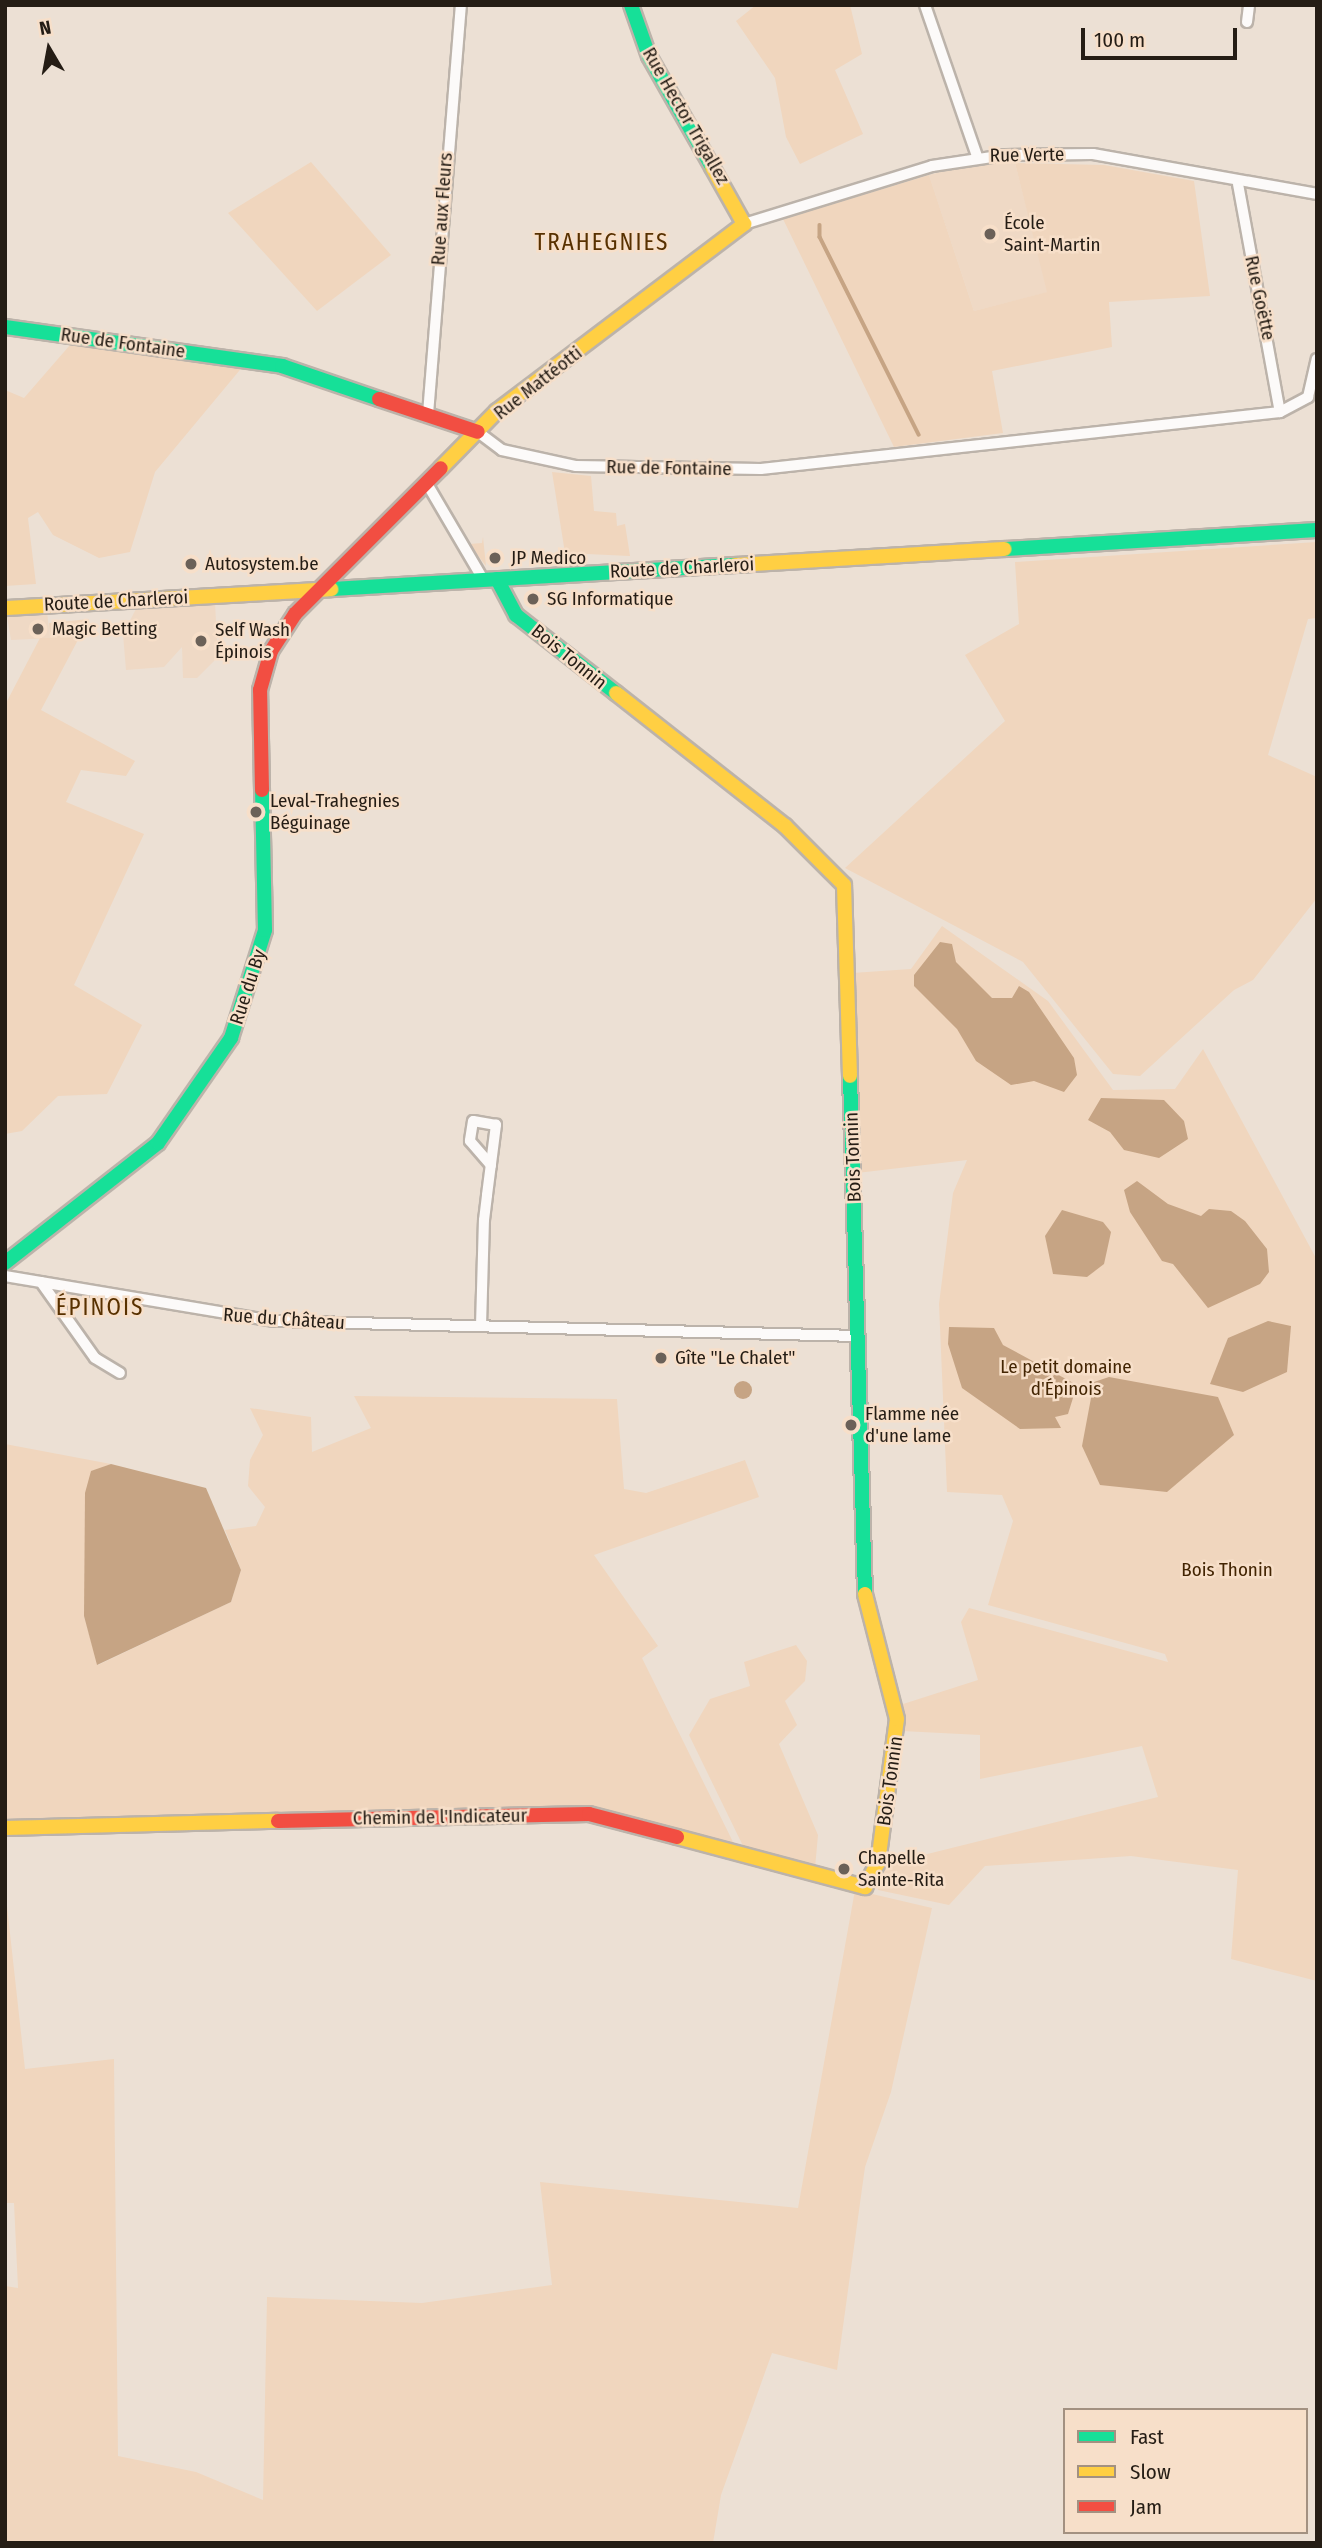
<!DOCTYPE html>
<meta charset="utf-8">
<style>
body{margin:0}
#map{position:relative;width:1322px;height:2548px;overflow:hidden;background:#ece0d4;font-family:"Fira Sans Condensed",sans-serif}
div>[style]{position:absolute}
[style*='--x']{left:calc(var(--x)*1px);top:calc(var(--y)*1px);width:calc(var(--w)*1px);rotate:calc(var(--a)*1deg)}
.built>*{inset:0;background:#efd9c5}
.green>*{inset:0;background:#f0d6be}
.water>*{inset:0;background:#c6a484}
.round{border-radius:50%}
.stream>*{height:3.5px;margin:-1.75px;padding:0 1.75px;transform-origin:1.75px;border-radius:1.75px;background:#c6a484}
.roads{filter:drop-shadow(2px 0 #bcb3aa) drop-shadow(-2px 0 #bcb3aa) drop-shadow(0 2px #bcb3aa) drop-shadow(0 -2px #bcb3aa)}
.street>*{height:10px;margin:-5px;padding:0 5px;transform-origin:5px;border-radius:5px;background:#fcfaf9}
.fast>*{height:14px;margin:-7px;padding:0 7px;transform-origin:7px;border-radius:7px;background:#16e098}
.slow>*{height:14px;margin:-7px;padding:0 7px;transform-origin:7px;border-radius:7px;background:#ffcf43}
.jam>*{height:14px;margin:-7px;padding:0 7px;transform-origin:7px;border-radius:7px;background:#f24e42}
.dots>*{width:19px;height:19px;translate:-50% -50%;box-sizing:border-box;border:4px solid #f7dfc9;border-radius:50%}
span{translate:-50% -50%;white-space:nowrap;text-align:center;line-height:1.15;-webkit-text-stroke:5px #f7dfc9;paint-order:stroke}
.street-label{font-size:19px;color:#251d15}
.poi-label{font-size:19px;color:#251d15}
.left{translate:0 -50%;text-align:left}
.park-label{font-size:19px;color:#432503}
.quarter-label{font-size:23px;color:#583100;letter-spacing:2px}
.frame{position:absolute;inset:0;border:7px solid #251d15;pointer-events:none}
.legend{position:absolute;left:1063px;top:2408px;width:245px;height:126px;box-sizing:border-box;background:#f7dfc9;border:2px solid #a39181;margin:0;padding:9px 12px;list-style:none;font-size:21px;color:#251d15}
.legend li{display:flex;align-items:center;gap:14px;height:35px}
.legend b{width:35px;border:2px solid #a39181}
.north{position:absolute;left:14px;top:14px;width:70px;height:70px;-webkit-text-stroke:5px #f7dfc9;paint-order:stroke;rotate:350deg;font-size:19px;font-weight:700;line-height:28px;text-align:center;color:#251d15}
.north::after{content:'';display:block;margin:auto;width:24px;height:32px;background:#251d15;clip-path:polygon(50% 0,100% 100%,50% 72%,0 100%)}
.scale{position:absolute;left:1081px;top:28px;width:156px;height:32px;box-sizing:border-box;border:4px solid #251d15;border-top:0;padding-left:9px;font-size:21px;line-height:24px;white-space:nowrap;color:#251d15;-webkit-text-stroke:5px #f7dfc9;paint-order:stroke}
</style>
<div id="map">
<div class="built">
<i style="clip-path:polygon(979px 162px,1015px 163px,1048px 292px,974px 311px,929px 175px)"></i>
<i style="clip-path:polygon(46px 602px,50px 638px,11px 640px,5px 605px)"></i>
<i style="clip-path:polygon(215px 603px,218px 657px,197px 678px,183px 678px,182px 647px,164px 667px,126px 670px,123px 634px,136px 609px)"></i>
</div>
<div class="green">
<i style="clip-path:polygon(756px 5px,850px 5px,862px 54px,835px 70px,863px 134px,800px 164px,786px 137px,775px 78px,736px 21px)"></i>
<i style="clip-path:polygon(311px 162px,391px 255px,317px 311px,228px 213px)"></i>
<i style="clip-path:polygon(1015px 163px,1104px 165px,1194px 181px,1210px 296px,1109px 302px,1112px 347px,992px 371px,1003px 433px,894px 447px,783px 219px,929px 175px,974px 311px,1047px 292px)"></i>
<i style="clip-path:polygon(70px 345px,244px 365px,155px 472px,130px 552px,99px 558px,53px 535px,38px 512px,28px 518px,36px 584px,5px 586px,5px 390px,24px 398px)"></i>
<i style="clip-path:polygon(552px 472px,591px 476px,594px 511px,616px 513px,617px 526px,625px 524px,630px 556px,565px 553px)"></i>
<i style="clip-path:polygon(483px 537px,486px 566px,469px 544px,482px 543px)"></i>
<i style="clip-path:polygon(1317px 542px,1317px 618px,1308px 619px,1268px 755px,1317px 777px,1317px 898px,1253px 980px,1234px 990px,1140px 1076px,1113px 1074px,1023px 962px,845px 868px,1005px 721px,965px 655px,1019px 624px,1015px 562px)"></i>
<i style="clip-path:polygon(89px 619px,41px 710px,135px 761px,126px 776px,81px 770px,66px 802px,144px 834px,74px 985px,142px 1025px,107px 1094px,58px 1096px,22px 1131px,5px 1134px,5px 705px,40px 638px,50px 638px,49px 623px)"></i>
<i style="clip-path:polygon(942px 926px,1048px 1001px,1113px 1090px,1175px 1089px,1203px 1049px,1317px 1260px,1317px 1981px,1231px 1959px,1238px 1870px,1131px 1856px,985px 1866px,949px 1905px,878px 1890px,883px 1865px,1158px 1797px,1142px 1746px,980px 1779px,980px 1735px,902px 1731px,900px 1705px,978px 1680px,961px 1622px,969px 1608px,1168px 1662px,1165px 1654px,988px 1605px,1013px 1521px,1002px 1495px,947px 1492px,939px 1304px,953px 1193px,967px 1160px,857px 1173px,852px 973px,911px 969px)"></i>
<i style="clip-path:polygon(354px 1396px,617px 1399px,624px 1489px,646px 1493px,745px 1460px,759px 1497px,594px 1555px,658px 1646px,642px 1658px,735px 1846px,603px 1809px,5px 1824px,5px 1444px,111px 1464px,91px 1472px,84px 1616px,98px 1665px,231px 1602px,241px 1570px,225px 1530px,256px 1526px,265px 1507px,248px 1486px,250px 1460px,263px 1435px,250px 1408px,311px 1417px,312px 1452px,371px 1428px)"></i>
<i style="clip-path:polygon(796px 1645px,807px 1661px,805px 1681px,785px 1701px,797px 1725px,779px 1744px,818px 1835px,815px 1868px,744px 1848px,689px 1735px,710px 1699px,750px 1686px,744px 1662px)"></i>
<i style="clip-path:polygon(5px 1888px,25px 2069px,114px 2059px,118px 2456px,196px 2472px,263px 2500px,267px 2297px,422px 2303px,552px 2285px,540px 2182px,798px 2208px,855px 1890px,932px 1908px,891px 2092px,865px 2167px,837px 2370px,772px 2353px,721px 2495px,713px 2543px,5px 2543px,5px 2286px,18px 2288px,14px 2203px,5px 2203px)"></i>
</div>
<div class="water">
<i style="clip-path:polygon(940px 942px,952px 944px,956px 962px,992px 998px,1012px 998px,1019px 986px,1029px 992px,1074px 1058px,1077px 1075px,1064px 1092px,1034px 1081px,1011px 1085px,976px 1061px,957px 1029px,914px 986px,914px 975px)"></i>
<i style="clip-path:polygon(1101px 1098px,1164px 1100px,1184px 1121px,1188px 1139px,1159px 1158px,1124px 1150px,1110px 1132px,1088px 1120px)"></i>
<i style="clip-path:polygon(1137px 1181px,1168px 1204px,1201px 1216px,1209px 1209px,1231px 1211px,1245px 1221px,1267px 1249px,1269px 1272px,1260px 1284px,1208px 1308px,1173px 1264px,1162px 1261px,1130px 1212px,1124px 1190px)"></i>
<i style="clip-path:polygon(1062px 1210px,1103px 1222px,1111px 1232px,1104px 1264px,1087px 1277px,1053px 1274px,1045px 1236px)"></i>
<i style="clip-path:polygon(1268px 1321px,1291px 1326px,1287px 1372px,1243px 1392px,1210px 1384px,1228px 1338px)"></i>
<i style="clip-path:polygon(949px 1327px,994px 1328px,1003px 1345px,1077px 1385px,1068px 1414px,1055px 1417px,1061px 1428px,1020px 1429px,962px 1388px,948px 1344px)"></i>
<i style="clip-path:polygon(1109px 1377px,1218px 1397px,1234px 1435px,1167px 1492px,1100px 1485px,1082px 1446px,1094px 1382px)"></i>
<i class="round" style="left:734px;top:1381px;width:18px;height:18px"></i>
<i style="clip-path:polygon(111px 1464px,206px 1488px,241px 1570px,231px 1602px,97px 1665px,84px 1616px,85px 1493px,91px 1471px)"></i>
</div>
<div class="stream">
<i style="--x:820;--y:225;--w:12;--a:90"></i>
<i style="--x:820;--y:237;--w:221;--a:63.4"></i>
</div>
<div class="roads">
<div class="street">
<i style="--x:925;--y:5;--w:160;--a:71"></i>
<i style="--x:1247;--y:22;--w:17;--a:-83"></i>
<i style="--x:1238;--y:184;--w:232;--a:79.6"></i>
<i style="--x:744;--y:224;--w:197;--a:-17.1"></i>
<i style="--x:932;--y:166;--w:74;--a:-8.6"></i>
<i style="--x:1005;--y:155;--w:88;--a:-0.7"></i>
<i style="--x:1093;--y:154;--w:228;--a:10.1"></i>
<i style="--x:428;--y:414;--w:410;--a:-85.4"></i>
<i style="--x:478;--y:432;--w:30;--a:37"></i>
<i style="--x:502;--y:450;--w:76;--a:12.2"></i>
<i style="--x:576;--y:466;--w:185;--a:0.9"></i>
<i style="--x:761;--y:469;--w:522;--a:-6.27"></i>
<i style="--x:1280;--y:412;--w:32;--a:-28"></i>
<i style="--x:1308;--y:397;--w:39;--a:-77"></i>
<i style="--x:426;--y:482;--w:113;--a:59.6"></i>
<i style="--x:5;--y:1276;--w:273;--a:9.5"></i>
<i style="--x:274;--y:1321;--w:584;--a:1.47"></i>
<i style="--x:41;--y:1282;--w:93;--a:54.6"></i>
<i style="--x:95;--y:1358;--w:29;--a:31"></i>
<i style="--x:481;--y:1326;--w:106;--a:-88.4"></i>
<i style="--x:484;--y:1220;--w:25;--a:-83"></i>
<i style="--x:487;--y:1195;--w:71;--a:-82.7"></i>
<i style="--x:496;--y:1125;--w:23;--a:-170"></i>
<i style="--x:473;--y:1121;--w:20;--a:99"></i>
<i style="--x:470;--y:1141;--w:32;--a:49"></i>
</div>
<div class="fast">
<i style="--x:631;--y:5;--w:54;--a:70.6"></i>
<i style="--x:649;--y:56;--w:128;--a:60.4"></i>
<i style="--x:5;--y:327;--w:280;--a:8"></i>
<i style="--x:282;--y:366;--w:102;--a:18.8"></i>
<i style="--x:1005;--y:549;--w:313;--a:-3.5"></i>
<i style="--x:497;--y:579;--w:41;--a:62.2"></i>
<i style="--x:516;--y:615;--w:127;--a:38"></i>
<i style="--x:331;--y:589;--w:405;--a:-3.4"></i>
<i style="--x:850;--y:1076;--w:518;--a:88.34"></i>
<i style="--x:5;--y:1263;--w:194;--a:-38.1"></i>
<i style="--x:158;--y:1143;--w:128;--a:-55.2"></i>
<i style="--x:231;--y:1038;--w:113;--a:-72.5"></i>
<i style="--x:265;--y:930;--w:140;--a:-91.2"></i>
</div>
<div class="slow">
<i style="--x:441;--y:468;--w:80;--a:-45.5"></i>
<i style="--x:497;--y:411;--w:310;--a:-37.1"></i>
<i style="--x:744;--y:224;--w:65;--a:-119.3"></i>
<i style="--x:735;--y:565;--w:270;--a:-3.4"></i>
<i style="--x:5;--y:608;--w:327;--a:-3.3"></i>
<i style="--x:616;--y:693;--w:215;--a:38.2"></i>
<i style="--x:785;--y:826;--w:83;--a:45"></i>
<i style="--x:844;--y:885;--w:191;--a:88.2"></i>
<i style="--x:5;--y:1828;--w:273;--a:-1.5"></i>
<i style="--x:677;--y:1837;--w:195;--a:14.9"></i>
<i style="--x:865;--y:1887;--w:27;--a:-62"></i>
<i style="--x:878;--y:1863;--w:145;--a:-82.5"></i>
<i style="--x:897;--y:1719;--w:129;--a:-104.4"></i>
</div>
<div class="jam">
<i style="--x:379;--y:399;--w:104;--a:18.4"></i>
<i style="--x:262;--y:790;--w:100;--a:-91.1"></i>
<i style="--x:260;--y:690;--w:41;--a:-74.2"></i>
<i style="--x:271;--y:651;--w:44;--a:-57"></i>
<i style="--x:295;--y:614;--w:206;--a:-45"></i>
<i style="--x:278;--y:1821;--w:311;--a:-1.3"></i>
<i style="--x:589;--y:1814;--w:91;--a:14.6"></i>
</div>
</div>
<div class="dots">
<i style="left:990px;top:234px;background:#6b6158"></i>
<i style="left:495px;top:558px;background:#6b6158"></i>
<i style="left:191px;top:564px;background:#6b6158"></i>
<i style="left:533px;top:599px;background:#6b6158"></i>
<i style="left:38px;top:629px;background:#6b6158"></i>
<i style="left:201px;top:641px;background:#6b6158"></i>
<i style="left:256px;top:812px;background:#6b6158"></i>
<i style="left:661px;top:1358px;background:#6b6158"></i>
<i style="left:851px;top:1425px;background:#6b6158"></i>
<i style="left:844px;top:1869px;background:#6b6158"></i>
</div>
<div class="street-label">
<span style="left:686px;top:116px;rotate:60deg">Rue Hector Trigallez</span>
<span style="left:1027px;top:155px;rotate:-1deg">Rue Verte</span>
<span style="left:442px;top:209px;rotate:-86deg">Rue aux Fleurs</span>
<span style="left:1260px;top:298px;rotate:78deg">Rue Goëtte</span>
<span style="left:123px;top:343px;rotate:8deg">Rue de Fontaine</span>
<span style="left:538px;top:383px;rotate:-38deg">Rue Mattéotti</span>
<span style="left:669px;top:468px;rotate:1deg">Rue de Fontaine</span>
<span style="left:682px;top:568px;rotate:-3deg">Route de Charleroi</span>
<span style="left:116px;top:601px;rotate:-3deg">Route de Charleroi</span>
<span style="left:569px;top:657px;rotate:39deg">Bois Tonnin</span>
<span style="left:248px;top:987px;rotate:-72deg">Rue du By</span>
<span style="left:853px;top:1157px;rotate:-92deg">Bois Tonnin</span>
<span style="left:284px;top:1319px;rotate:4deg">Rue du Château</span>
<span style="left:890px;top:1781px;rotate:-82deg">Bois Tonnin</span>
<span style="left:440px;top:1817px;rotate:-1deg">Chemin de l'Indicateur</span>
</div>
<div class="poi-label">
<span class="left" style="left:1004px;top:234px">École<br>Saint-Martin</span>
<span class="left" style="left:511px;top:558px">JP Medico</span>
<span class="left" style="left:205px;top:564px">Autosystem.be</span>
<span class="left" style="left:547px;top:599px">SG Informatique</span>
<span class="left" style="left:52px;top:629px">Magic Betting</span>
<span class="left" style="left:215px;top:641px">Self Wash<br>Épinois</span>
<span class="left" style="left:270px;top:812px">Leval-Trahegnies<br>Béguinage</span>
<span class="left" style="left:675px;top:1358px">Gîte "Le Chalet"</span>
<span class="left" style="left:865px;top:1425px">Flamme née<br>d'une lame</span>
<span class="left" style="left:858px;top:1869px">Chapelle<br>Sainte-Rita</span>
</div>
<div class="park-label">
<span style="left:1066px;top:1378px">Le petit domaine<br>d'Épinois</span>
<span style="left:1227px;top:1570px">Bois Thonin</span>
</div>
<div class="quarter-label">
<span style="left:602px;top:242px">TRAHEGNIES</span>
<span style="left:100px;top:1307px">ÉPINOIS</span>
</div>
<div class="frame"></div>
<ul class="legend">
<li><b style="height:9px;background:#16e098"></b>Fast</li>
<li><b style="height:9px;background:#ffcf43"></b>Slow</li>
<li><b style="height:9px;background:#f24e42"></b>Jam</li>
</ul>
<div class="north">N</div>
<div class="scale">100 m</div>
</div>
